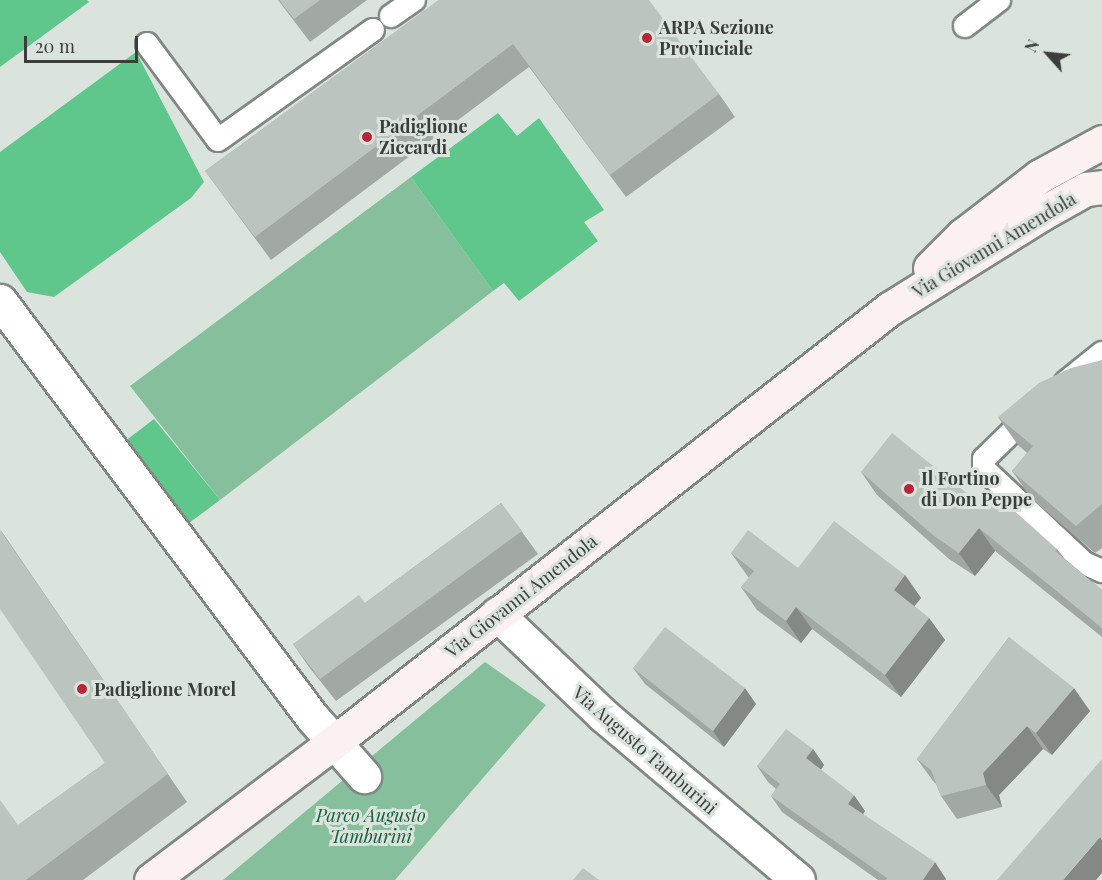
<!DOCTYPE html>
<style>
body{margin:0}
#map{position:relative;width:1102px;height:880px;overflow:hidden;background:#dbe3dd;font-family:"Playfair Display",serif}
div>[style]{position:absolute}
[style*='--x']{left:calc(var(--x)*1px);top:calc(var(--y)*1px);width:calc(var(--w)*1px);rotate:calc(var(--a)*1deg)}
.green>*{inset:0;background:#85bf9b}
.forest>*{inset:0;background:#5fc68c}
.roads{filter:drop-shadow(2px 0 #808883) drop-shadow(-2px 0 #808883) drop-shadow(0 2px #808883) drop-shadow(0 -2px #808883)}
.service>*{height:22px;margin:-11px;padding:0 11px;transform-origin:11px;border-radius:11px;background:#fff}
.pedestrian>*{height:33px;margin:-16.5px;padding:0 16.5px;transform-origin:16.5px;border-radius:16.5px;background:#fff}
.minor>*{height:33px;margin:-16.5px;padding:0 16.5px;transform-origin:16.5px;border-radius:16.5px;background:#fff}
.secondary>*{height:33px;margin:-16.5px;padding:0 16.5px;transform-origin:16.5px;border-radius:16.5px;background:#faf1f0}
.wall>*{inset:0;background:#a2a9a4}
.shaded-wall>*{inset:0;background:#848986}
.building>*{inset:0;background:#bcc4bf}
.dots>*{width:16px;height:16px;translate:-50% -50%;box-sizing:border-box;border:3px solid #dbe3dd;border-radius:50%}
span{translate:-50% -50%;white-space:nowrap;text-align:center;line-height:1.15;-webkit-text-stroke:6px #dbe3dd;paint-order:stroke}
.poi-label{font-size:18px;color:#3b3e3c;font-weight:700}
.left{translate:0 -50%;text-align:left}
.street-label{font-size:18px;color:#3b3e3c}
.park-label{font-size:18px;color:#14613b;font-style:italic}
.north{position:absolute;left:1018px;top:24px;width:60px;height:60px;-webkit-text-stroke:4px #dbe3dd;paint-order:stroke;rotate:297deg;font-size:16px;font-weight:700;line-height:24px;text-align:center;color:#3b3e3c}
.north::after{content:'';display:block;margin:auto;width:21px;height:27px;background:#3b3e3c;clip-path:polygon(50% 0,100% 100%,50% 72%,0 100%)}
.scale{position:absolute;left:24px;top:36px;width:114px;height:27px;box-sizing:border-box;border:3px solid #3b3e3c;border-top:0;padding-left:8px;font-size:18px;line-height:21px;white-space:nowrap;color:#3b3e3c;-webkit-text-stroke:4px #dbe3dd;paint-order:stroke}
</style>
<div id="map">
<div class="green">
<i style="clip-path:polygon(411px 177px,493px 291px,220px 500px,130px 386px)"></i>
<i style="clip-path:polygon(485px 662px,546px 705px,395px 880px,223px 880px)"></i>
</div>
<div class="forest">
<i style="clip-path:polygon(0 0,87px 0,89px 2px,0 67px)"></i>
<i style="clip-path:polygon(136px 52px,204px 182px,191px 198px,54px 297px,27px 292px,0 252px,0 152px)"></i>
<i style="clip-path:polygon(498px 113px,517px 136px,539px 118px,604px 210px,584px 222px,598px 241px,519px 301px,504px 283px,493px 291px,411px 177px)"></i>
<i style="clip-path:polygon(154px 419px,220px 500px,185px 526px,120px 445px)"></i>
</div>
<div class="roads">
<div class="service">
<i style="--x:391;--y:16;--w:28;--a:-35"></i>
<i style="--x:965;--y:26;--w:43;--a:-37.4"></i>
<i style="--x:147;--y:44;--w:119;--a:53.5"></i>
<i style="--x:218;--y:140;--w:190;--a:-35.4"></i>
<i style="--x:1066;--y:382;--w:46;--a:-38.9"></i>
<i style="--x:1032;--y:412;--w:67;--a:135.6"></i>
<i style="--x:984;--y:459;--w:10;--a:90"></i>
<i style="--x:984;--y:469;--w:137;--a:43.2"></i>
<i style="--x:1084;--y:563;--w:20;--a:24"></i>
</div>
<div class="pedestrian">
<i style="--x:0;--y:301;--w:520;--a:53.13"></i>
<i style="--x:312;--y:717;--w:79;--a:48.6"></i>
</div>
<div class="minor">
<i style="--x:497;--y:614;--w:146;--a:43.6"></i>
<i style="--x:603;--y:715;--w:255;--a:40.2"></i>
</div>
<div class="secondary">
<i style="--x:930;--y:268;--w:47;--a:-45"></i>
<i style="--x:963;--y:235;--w:97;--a:-37.5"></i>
<i style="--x:1040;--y:176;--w:71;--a:-28.7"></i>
<i style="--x:151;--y:880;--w:228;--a:-37"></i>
<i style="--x:333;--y:743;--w:705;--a:-37.97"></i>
<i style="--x:889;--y:309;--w:179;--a:-32"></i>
<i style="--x:1041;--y:214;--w:51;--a:-29.1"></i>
<i style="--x:1086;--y:189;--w:16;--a:-7"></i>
</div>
</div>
<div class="wall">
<i style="clip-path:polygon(278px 0,367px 0,310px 42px)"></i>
<i style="clip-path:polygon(439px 0,719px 94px,735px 117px,626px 197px,529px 67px,271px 260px,205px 171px)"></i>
<i style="clip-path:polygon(1102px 360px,1102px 548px,1095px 553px,1032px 499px,1012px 471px,1027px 453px,1018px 445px,998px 417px)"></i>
<i style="clip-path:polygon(861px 472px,988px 510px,1057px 549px,1065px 559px,1102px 590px,1102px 637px,995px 551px,975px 576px,949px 559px,877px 495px)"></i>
<i style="clip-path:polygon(501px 503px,538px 554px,336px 701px,309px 667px,293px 644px,365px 603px)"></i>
<i style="clip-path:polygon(0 529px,187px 802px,83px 880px,0 880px,18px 825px,105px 763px)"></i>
<i style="clip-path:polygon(731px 553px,798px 568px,905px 575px,921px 598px,914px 606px,929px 618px,945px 640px,901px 697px,812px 629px,801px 643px,757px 610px,741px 587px,749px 578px)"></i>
<i style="clip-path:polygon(1009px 637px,1090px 711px,1052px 755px,1043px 749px,999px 795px,1002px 807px,957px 819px,941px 796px,936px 784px,933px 781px,917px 759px)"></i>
<i style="clip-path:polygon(633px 668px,756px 704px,724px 747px,645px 684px)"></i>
<i style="clip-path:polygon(813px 749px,824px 765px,821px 770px,865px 811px,863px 814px,946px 879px,945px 880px,878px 880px,782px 812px,771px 796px,776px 789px,768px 782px,757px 766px)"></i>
</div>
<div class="shaded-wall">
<i style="clip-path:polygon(979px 528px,995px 551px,975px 576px,959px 553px)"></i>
<i style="clip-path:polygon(905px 575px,921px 598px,909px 613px,894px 590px)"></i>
<i style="clip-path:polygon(796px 607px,812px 629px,801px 643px,786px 621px)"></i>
<i style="clip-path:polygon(929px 618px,945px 640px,901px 697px,885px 675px)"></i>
<i style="clip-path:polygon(745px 688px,756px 704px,724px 747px,713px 731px)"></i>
<i style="clip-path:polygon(1074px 688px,1090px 711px,1052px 755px,1036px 733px)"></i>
<i style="clip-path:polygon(1027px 726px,1043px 749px,999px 795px,1002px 807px,986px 785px,983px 773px)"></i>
<i style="clip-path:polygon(813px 749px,824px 765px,817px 775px,806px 758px)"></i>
<i style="clip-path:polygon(854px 795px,865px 811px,859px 820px,848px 804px)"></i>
<i style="clip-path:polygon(1100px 837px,1102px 840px,1102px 873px,1096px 880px,1063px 880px)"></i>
<i style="clip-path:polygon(935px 862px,946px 879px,945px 880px,923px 880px)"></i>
</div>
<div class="building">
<i style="clip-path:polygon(279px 0,320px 0,294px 19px)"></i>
<i style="clip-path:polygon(439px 0,649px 0,719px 94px,610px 175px,513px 44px,255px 237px,205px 171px)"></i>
<i style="clip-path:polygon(1102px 360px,1102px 504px,1076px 526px,1012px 471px,1033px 446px,998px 417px,1039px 383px,1071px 368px)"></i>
<i style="clip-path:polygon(892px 433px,988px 510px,999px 497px,1057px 549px,1055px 551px,1102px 590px,1102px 628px,979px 528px,959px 553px,934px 536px,861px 472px)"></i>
<i style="clip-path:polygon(501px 503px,522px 531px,320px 679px,293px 644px,359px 595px,365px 603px)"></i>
<i style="clip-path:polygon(834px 521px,905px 575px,894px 590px,929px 618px,885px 675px,796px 607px,786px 621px,741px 587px,754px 571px,731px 553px,748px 530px,798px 568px)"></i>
<i style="clip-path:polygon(0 530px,168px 774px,26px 880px,0 880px,0 800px,18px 825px,105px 763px,0 609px)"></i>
<i style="clip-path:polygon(665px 627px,745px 688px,713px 731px,633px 668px)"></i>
<i style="clip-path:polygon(1009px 637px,1074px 688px,1036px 733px,1027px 726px,983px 773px,986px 785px,941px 796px,931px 770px,917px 759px)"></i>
<i style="clip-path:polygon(786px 729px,813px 749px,806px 758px,854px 795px,848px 804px,935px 862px,923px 880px,886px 880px,887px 878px,771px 796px,780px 784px,757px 766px)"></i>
<i style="clip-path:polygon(1102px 759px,1102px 839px,1100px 837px,1063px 880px,997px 880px)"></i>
<i style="clip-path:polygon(583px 868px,599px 880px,573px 880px)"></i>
</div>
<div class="dots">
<i style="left:647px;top:38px;background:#b82739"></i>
<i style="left:367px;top:137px;background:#b82739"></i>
<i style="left:909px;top:489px;background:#b82739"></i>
<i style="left:82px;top:689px;background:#b82739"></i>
</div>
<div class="poi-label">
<span class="left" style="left:659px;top:38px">ARPA Sezione<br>Provinciale</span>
<span class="left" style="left:379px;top:137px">Padiglione<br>Ziccardi</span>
<span class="left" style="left:921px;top:489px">Il Fortino<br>di Don Peppe</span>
<span class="left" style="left:94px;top:689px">Padiglione Morel</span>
</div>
<div class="street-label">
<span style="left:994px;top:245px;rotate:-31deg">Via Giovanni Amendola</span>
<span style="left:521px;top:596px;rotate:-38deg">Via Giovanni Amendola</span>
<span style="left:645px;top:750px;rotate:41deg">Via Augusto Tamburini</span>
</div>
<div class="park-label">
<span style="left:371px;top:826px">Parco Augusto<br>Tamburini</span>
</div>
<div class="north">N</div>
<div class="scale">20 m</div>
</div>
